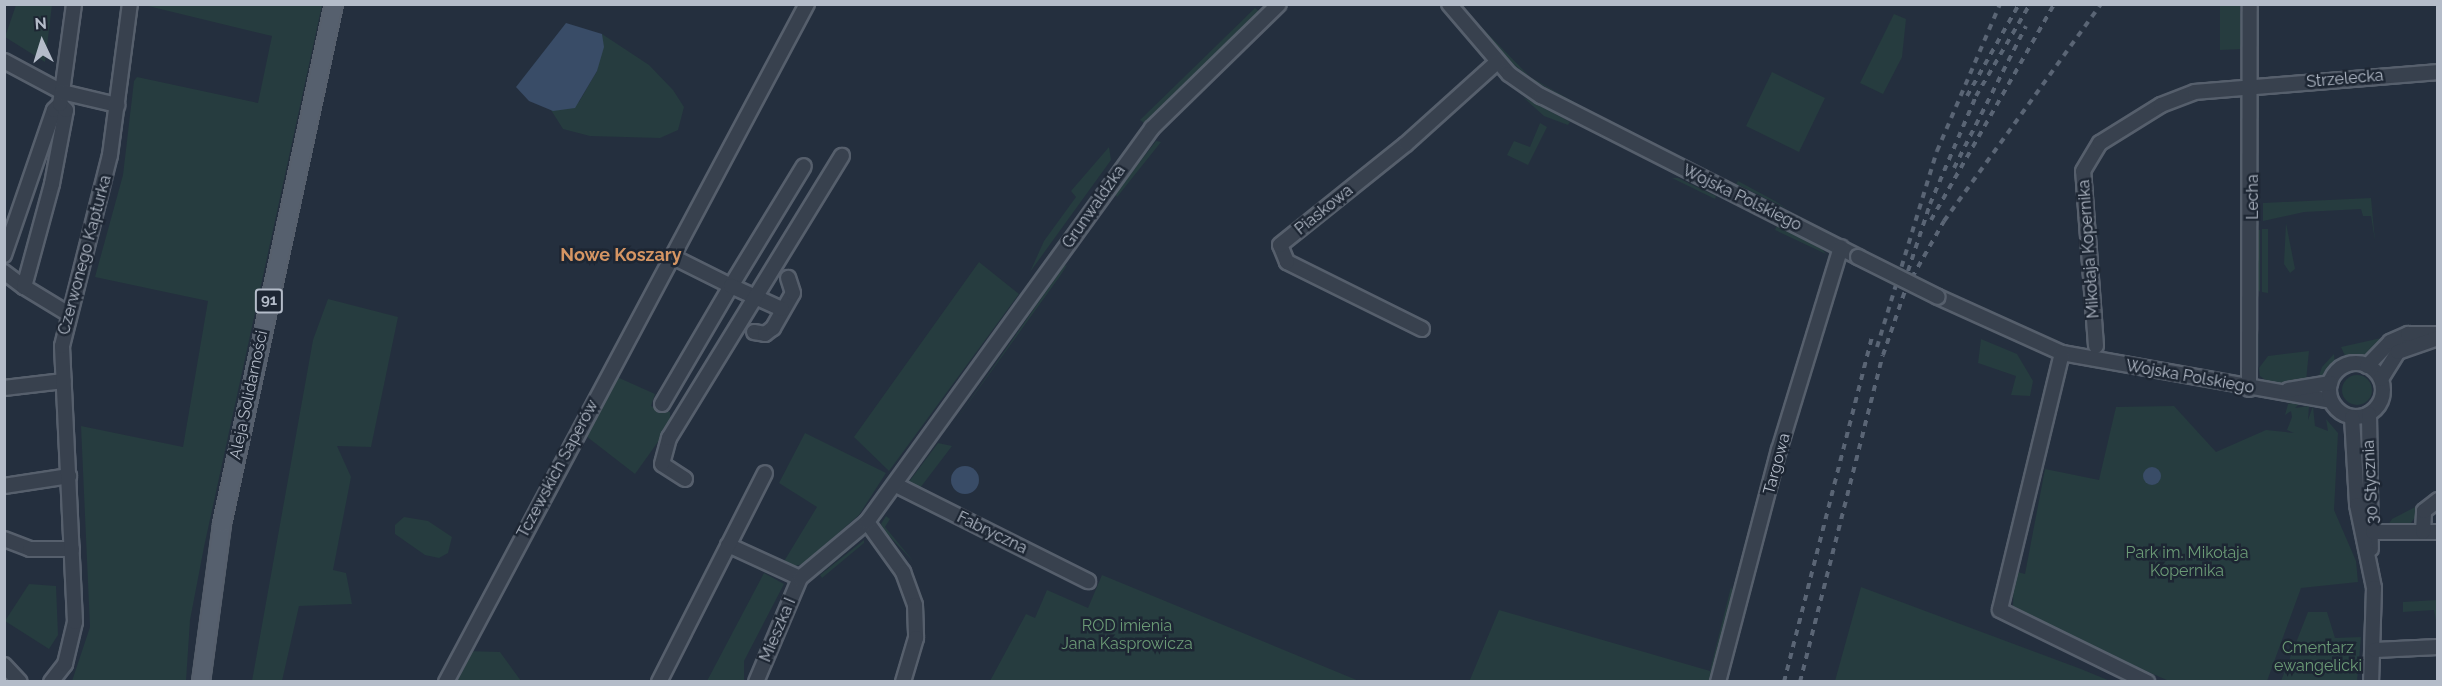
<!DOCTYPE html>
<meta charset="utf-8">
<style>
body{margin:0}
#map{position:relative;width:2442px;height:686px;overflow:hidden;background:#242f3e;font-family:Raleway,sans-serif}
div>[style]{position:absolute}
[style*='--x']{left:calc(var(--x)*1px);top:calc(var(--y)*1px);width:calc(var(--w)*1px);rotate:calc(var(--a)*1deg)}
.green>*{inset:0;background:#263c3f}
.round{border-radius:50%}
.water>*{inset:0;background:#394c67}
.roads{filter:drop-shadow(2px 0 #565f6c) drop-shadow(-2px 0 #565f6c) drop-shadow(0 2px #565f6c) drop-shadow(0 -2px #565f6c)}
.minor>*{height:14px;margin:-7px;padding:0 7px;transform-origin:7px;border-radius:7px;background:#38414e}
.minor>.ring{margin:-7px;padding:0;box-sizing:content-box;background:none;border:14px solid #38414e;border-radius:50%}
.major>*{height:16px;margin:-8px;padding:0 8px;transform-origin:8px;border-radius:8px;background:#56606e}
.rail>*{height:4px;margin-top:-2px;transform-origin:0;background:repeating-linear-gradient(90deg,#5a6575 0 6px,transparent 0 12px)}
.bridges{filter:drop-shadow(2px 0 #565f6c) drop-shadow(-2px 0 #565f6c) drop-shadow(0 2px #565f6c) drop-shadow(0 -2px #565f6c)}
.minor-bridge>*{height:14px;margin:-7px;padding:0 7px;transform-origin:7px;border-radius:7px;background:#38414e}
span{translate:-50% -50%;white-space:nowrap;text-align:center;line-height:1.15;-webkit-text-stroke:5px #1d2633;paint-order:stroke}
.shield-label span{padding:2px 4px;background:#1d2633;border:2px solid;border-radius:4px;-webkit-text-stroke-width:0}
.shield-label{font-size:15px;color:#b4bcc9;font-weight:700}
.street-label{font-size:16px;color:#b4bcc9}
.park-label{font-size:16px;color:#6b9a76}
.neighbourhood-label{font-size:18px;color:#d59563;font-weight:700}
.frame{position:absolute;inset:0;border:6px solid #b4bcc9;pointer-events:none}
.north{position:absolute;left:12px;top:12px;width:60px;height:60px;-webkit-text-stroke:4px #1d2633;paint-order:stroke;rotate:356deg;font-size:16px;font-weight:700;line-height:24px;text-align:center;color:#b4bcc9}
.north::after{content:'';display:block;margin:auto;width:21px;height:27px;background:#b4bcc9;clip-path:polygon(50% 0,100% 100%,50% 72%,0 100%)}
</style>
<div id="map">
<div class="green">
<i style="clip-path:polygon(16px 5px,52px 5px,45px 62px,5px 37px)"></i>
<i style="clip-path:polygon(144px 5px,322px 5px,204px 547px,190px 620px,186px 681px,72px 681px,90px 627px,81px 426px,183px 447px,208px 301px,95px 277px,123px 175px,134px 81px,137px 77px,258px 103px,272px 36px)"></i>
<i style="clip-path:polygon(1460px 5px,1530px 77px,1606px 120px,1535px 81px,1513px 64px)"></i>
<i style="clip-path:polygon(2220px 5px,2240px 5px,2242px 49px,2220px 50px)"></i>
<i style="clip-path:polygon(1255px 8px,1259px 11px,1144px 123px,1140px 120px)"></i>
<i style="clip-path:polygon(1894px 14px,1906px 19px,1902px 57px,1883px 94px,1860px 83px)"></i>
<i style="clip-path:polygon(602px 34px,649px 65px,673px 90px,684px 107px,678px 130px,660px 138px,590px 136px,563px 129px,551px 110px,579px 102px,597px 71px)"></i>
<i style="clip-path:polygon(1772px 72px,1825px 98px,1799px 152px,1746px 126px)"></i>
<i style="clip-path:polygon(1523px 97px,1570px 122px,1568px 125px,1544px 116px)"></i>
<i style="clip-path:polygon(1540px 123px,1547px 127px,1528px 165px,1507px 155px,1514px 141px,1530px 147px)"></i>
<i style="clip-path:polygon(1156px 141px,1161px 142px,1117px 197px,1115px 194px)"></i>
<i style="clip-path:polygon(1109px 147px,1111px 160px,1030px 272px,1044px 241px,1076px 197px,1071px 191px)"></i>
<i style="clip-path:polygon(1672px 178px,1678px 178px,1716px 196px,1715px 199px)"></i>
<i style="clip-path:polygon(1738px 181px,1775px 201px,1787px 209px,1736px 184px)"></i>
<i style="clip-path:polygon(2371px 198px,2375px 241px,2371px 216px,2363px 216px,2361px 209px,2304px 212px,2263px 221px,2263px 203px)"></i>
<i style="clip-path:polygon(2286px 223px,2295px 269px,2290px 273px,2284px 264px)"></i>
<i style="clip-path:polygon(1777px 226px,1822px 249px,1826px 254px,1775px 230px)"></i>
<i style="clip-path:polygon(2262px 229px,2268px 229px,2268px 293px,2262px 292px)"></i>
<i style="clip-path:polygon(2258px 230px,2260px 230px,2260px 292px,2258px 290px)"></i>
<i style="clip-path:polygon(979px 262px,1019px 294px,889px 471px,854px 437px)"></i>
<i style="clip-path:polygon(1067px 265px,1060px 276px,952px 426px,1064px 266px)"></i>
<i style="clip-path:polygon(328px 299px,398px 317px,371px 447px,337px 446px,351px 477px,333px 570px,346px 573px,352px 604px,299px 606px,282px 681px,252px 681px,313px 340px)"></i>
<i style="clip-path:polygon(2386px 337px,2362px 358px,2346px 358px,2341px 347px)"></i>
<i style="clip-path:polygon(1981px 339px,2017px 354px,2033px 381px,2030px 396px,2011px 395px,2016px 376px,1978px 363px)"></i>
<i style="clip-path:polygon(2309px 351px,2306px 381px,2272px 385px,2260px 376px,2259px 368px,2268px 356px)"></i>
<i style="clip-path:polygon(2334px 354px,2335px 365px,2318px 379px,2322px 367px)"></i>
<i class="round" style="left:2342px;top:375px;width:30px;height:30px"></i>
<i style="clip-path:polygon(617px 377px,655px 394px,651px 406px,670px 412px,670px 425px,635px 474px,586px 436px)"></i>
<i style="clip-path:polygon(2304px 399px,2295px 408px,2309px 406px,2308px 420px,2313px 406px,2315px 426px,2328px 431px,2326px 419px,2338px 433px,2334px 510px,2356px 561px,2358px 582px,2301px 588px,2267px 681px,2169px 681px,2022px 617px,2013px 606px,2014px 571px,2025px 574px,2045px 469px,2099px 480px,2116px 407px,2174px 406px,2216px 452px,2266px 430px,2294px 433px,2287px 430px,2292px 417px,2291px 411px,2285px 415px,2288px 404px)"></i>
<i style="clip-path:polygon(805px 433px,886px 473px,859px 515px,803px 564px,791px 567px,783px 563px,817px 507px,779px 483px)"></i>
<i style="clip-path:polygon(938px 443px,952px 446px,917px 492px,908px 483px)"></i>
<i style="clip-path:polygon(2425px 502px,2411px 523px,2388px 525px,2392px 519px)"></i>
<i style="clip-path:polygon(886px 516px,890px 519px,885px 527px,914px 562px,886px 533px,881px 524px)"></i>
<i style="clip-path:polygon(404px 517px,428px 521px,452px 537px,448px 553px,439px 558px,425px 555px,395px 534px,395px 525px)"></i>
<i style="clip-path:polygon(864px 540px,864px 543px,822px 578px,820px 575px)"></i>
<i style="clip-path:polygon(764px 573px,784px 584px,744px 661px,744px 681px,707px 681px)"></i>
<i style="clip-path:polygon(1102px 575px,1359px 681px,990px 681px,1026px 614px,1035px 618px,1047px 590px,1088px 608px)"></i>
<i style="clip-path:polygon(1751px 581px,1745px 615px,1723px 682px)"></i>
<i style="clip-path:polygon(29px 584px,56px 586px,58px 635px,49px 649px,5px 621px)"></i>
<i style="clip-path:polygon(1731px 587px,1735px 595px,1713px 681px,1469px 682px,1499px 610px,1710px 671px)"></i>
<i style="clip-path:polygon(1861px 587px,2081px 669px,2110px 681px,1835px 681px)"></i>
<i style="clip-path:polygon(2437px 600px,2437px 626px,2434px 610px,2403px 612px,2403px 602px)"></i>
<i style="clip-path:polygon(2308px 612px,2327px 612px,2335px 638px,2361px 637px,2357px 681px,2281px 681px)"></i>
<i style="clip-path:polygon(466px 651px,500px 652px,521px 681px,448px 682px)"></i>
</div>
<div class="water">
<i style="clip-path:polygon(566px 23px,602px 34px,604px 47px,597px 71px,575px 108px,553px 111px,529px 101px,516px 87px)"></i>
<i class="round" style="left:951px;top:466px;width:28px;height:28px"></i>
<i class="round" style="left:2143px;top:467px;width:18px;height:18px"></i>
</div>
<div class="roads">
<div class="minor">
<i style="--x:1449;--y:4;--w:92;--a:49.4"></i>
<i style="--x:1509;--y:74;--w:39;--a:35"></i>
<i style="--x:1541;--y:96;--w:356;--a:26.9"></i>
<i style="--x:4;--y:61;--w:66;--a:28.1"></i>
<i style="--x:62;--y:92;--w:89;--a:-82.2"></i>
<i style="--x:4;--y:255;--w:153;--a:-71"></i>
<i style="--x:54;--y:110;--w:8;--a:-45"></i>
<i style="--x:673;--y:257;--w:65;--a:26.6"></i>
<i style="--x:731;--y:286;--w:140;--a:-58.7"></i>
<i style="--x:4;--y:272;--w:25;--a:37"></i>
<i style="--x:1938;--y:297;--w:136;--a:24.3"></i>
<i style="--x:2062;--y:353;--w:273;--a:10.1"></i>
<i style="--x:67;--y:313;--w:50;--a:-148.8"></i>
<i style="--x:24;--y:287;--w:107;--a:-74.8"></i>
<i style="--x:52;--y:184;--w:75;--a:-79.3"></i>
<i style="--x:66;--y:110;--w:8;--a:-135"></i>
<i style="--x:60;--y:104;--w:12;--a:-81"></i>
<i style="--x:62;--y:92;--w:57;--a:13.3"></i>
<i style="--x:1422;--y:329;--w:151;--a:-153.6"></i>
<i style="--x:1287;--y:262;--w:18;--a:-112"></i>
<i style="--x:1280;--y:245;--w:161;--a:-38.7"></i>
<i style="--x:1406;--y:144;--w:122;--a:-42"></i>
<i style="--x:754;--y:332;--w:11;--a:10"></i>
<i style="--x:765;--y:334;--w:10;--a:-37"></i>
<i style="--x:773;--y:328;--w:40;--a:-60.3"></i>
<i style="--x:793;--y:293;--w:16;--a:-108"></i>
<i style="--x:2096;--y:346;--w:175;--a:-94.2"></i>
<i style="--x:2083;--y:171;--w:33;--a:-59"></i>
<i style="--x:2100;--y:143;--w:72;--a:-31.9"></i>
<i style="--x:2161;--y:105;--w:36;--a:-21"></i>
<i style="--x:2195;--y:92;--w:244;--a:-4.7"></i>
<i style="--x:2062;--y:353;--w:264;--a:103.6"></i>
<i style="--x:2000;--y:610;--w:164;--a:26.1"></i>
<i class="ring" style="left:2329px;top:363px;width:40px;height:40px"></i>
<i style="--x:2367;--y:366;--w:33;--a:-46"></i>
<i style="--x:2390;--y:342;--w:20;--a:-24"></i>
<i style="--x:2408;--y:334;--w:30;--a:0"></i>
<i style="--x:2381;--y:379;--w:32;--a:-58"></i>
<i style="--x:2398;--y:352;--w:42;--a:-19.3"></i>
<i style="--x:4;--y:388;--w:60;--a:-6.7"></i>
<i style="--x:2249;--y:389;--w:385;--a:-89.9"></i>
<i style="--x:2288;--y:390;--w:43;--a:-9.5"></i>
<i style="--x:662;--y:404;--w:137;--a:-59.7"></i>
<i style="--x:731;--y:286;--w:56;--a:24.3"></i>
<i style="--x:2369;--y:414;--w:135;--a:89.2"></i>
<i style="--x:2352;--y:417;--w:88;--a:86.7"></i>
<i style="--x:2357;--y:505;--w:85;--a:78.4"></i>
<i style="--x:2374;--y:588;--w:94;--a:91.8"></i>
<i style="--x:685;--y:479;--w:27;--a:-147"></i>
<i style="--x:662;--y:464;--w:27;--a:-75"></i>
<i style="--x:669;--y:438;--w:331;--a:-58.5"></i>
<i style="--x:896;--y:485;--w:215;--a:26.6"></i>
<i style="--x:4;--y:486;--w:66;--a:-8.7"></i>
<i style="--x:867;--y:522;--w:62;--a:54.2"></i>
<i style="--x:903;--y:572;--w:35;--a:70"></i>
<i style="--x:915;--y:605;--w:33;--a:88"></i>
<i style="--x:916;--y:638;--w:46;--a:106.5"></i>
<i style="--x:2373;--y:532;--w:65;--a:0"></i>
<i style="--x:2423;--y:532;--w:21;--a:-87"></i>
<i style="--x:2424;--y:511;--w:18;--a:-38"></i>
<i style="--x:4;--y:539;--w:28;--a:21"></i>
<i style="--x:30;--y:549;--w:42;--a:0"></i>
<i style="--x:728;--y:545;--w:79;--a:24.6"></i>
<i style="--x:2375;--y:650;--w:63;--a:-2.7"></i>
<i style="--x:4;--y:665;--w:23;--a:47"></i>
<i style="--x:51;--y:682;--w:23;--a:-52"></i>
<i style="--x:65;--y:664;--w:43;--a:-76.6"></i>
<i style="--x:75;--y:622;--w:276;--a:-92.7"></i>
<i style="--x:62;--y:346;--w:197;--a:-75.9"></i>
<i style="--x:110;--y:155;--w:152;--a:-82.5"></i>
<i style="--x:446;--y:682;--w:768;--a:-61.97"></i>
<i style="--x:659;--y:682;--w:234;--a:-63.1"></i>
<i style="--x:756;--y:682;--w:113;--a:-67.1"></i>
<i style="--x:800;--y:578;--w:87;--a:-39.9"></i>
<i style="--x:867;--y:522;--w:486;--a:-54.1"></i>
<i style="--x:1152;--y:128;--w:177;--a:-44.3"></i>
<i style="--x:1718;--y:682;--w:240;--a:-75.3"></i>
<i style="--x:1779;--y:450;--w:212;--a:-73"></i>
</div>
<div class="major">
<i style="--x:201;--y:682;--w:159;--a:-82.4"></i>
<i style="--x:222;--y:524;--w:532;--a:-77.85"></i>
</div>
</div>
<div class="rail">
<i style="--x:1967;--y:96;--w:106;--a:-60.5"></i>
<i style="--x:1954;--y:168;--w:159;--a:-63.1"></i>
<i style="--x:1931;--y:220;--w:249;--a:-60.3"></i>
<i style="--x:1908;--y:271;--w:71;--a:-71.8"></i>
<i style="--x:1930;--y:204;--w:117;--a:-66.9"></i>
<i style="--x:1976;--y:96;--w:107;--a:-59.6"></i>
<i style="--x:1877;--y:347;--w:205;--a:-73"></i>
<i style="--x:1937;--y:151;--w:160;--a:-66.8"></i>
<i style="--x:1784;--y:682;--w:357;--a:-75.7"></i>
<i style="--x:1800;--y:682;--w:337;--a:-75.8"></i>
<i style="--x:1883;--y:355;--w:71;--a:-71.1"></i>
<i style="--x:1906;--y:288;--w:77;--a:-60.4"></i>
<i style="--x:1944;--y:221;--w:268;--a:-54.1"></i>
</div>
<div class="bridges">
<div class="minor-bridge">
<i style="--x:1858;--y:257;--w:89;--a:26.6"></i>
</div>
</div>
<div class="shield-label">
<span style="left:269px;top:301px">91</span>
</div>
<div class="street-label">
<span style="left:2345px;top:79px;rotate:-5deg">Strzelecka</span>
<span style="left:2253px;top:197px;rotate:-90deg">Lecha</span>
<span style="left:1742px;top:198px;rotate:26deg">Wojska Polskiego</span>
<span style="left:1094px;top:207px;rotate:-55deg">Grunwaldzka</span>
<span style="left:1324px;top:210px;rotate:-39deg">Piaskowa</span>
<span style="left:2089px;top:249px;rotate:-94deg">Mikołaja Kopernika</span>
<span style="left:85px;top:255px;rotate:-75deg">Czerwonego Kapturka</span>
<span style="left:2190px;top:377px;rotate:10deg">Wojska Polskiego</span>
<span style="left:249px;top:395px;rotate:-78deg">Aleja Solidarności</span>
<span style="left:1777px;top:464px;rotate:-75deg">Targowa</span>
<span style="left:558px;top:469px;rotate:-62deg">Tczewskich Saperów</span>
<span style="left:2371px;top:482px;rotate:-93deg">30 Stycznia</span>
<span style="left:992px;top:533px;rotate:26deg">Fabryczna</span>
<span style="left:778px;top:630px;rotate:-67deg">Mieszka I</span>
</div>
<div class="park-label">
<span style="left:2187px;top:562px">Park im. Mikołaja<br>Kopernika</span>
<span style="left:1127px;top:635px">ROD imienia<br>Jana Kasprowicza</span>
<span style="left:2318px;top:657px">Cmentarz<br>ewangelicki</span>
</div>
<div class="neighbourhood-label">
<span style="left:621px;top:255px">Nowe Koszary</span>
</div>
<div class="frame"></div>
<div class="north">N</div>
</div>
